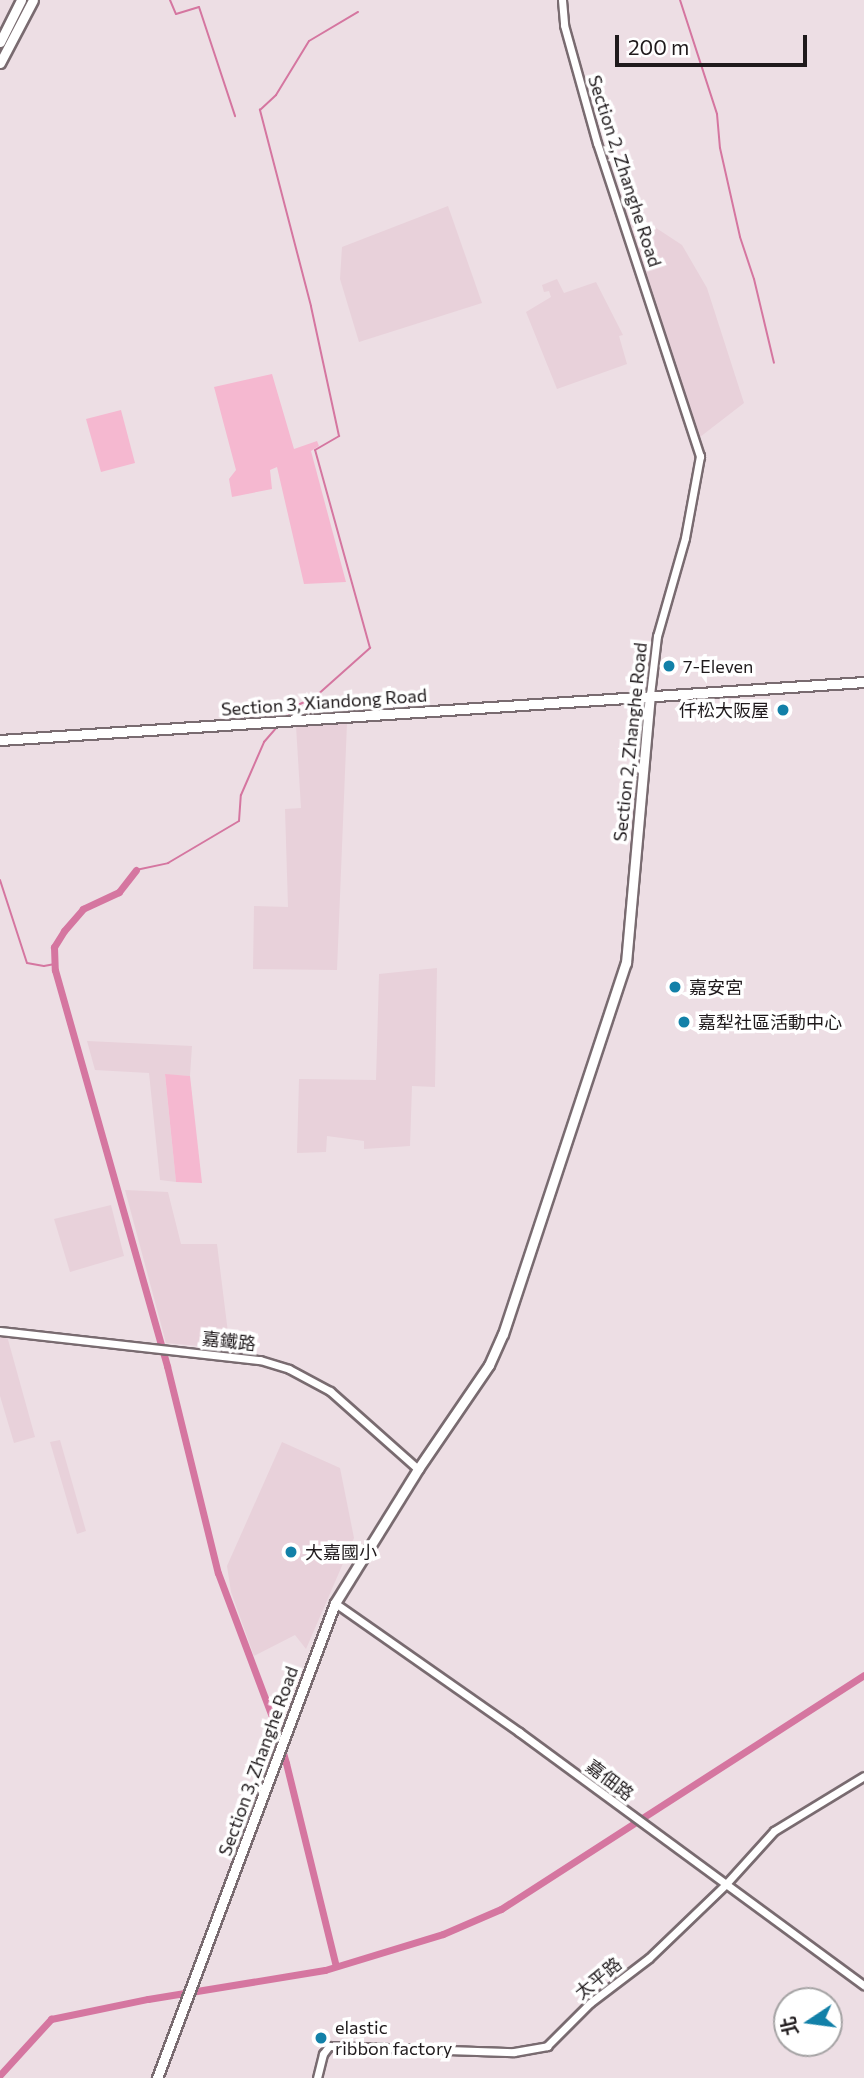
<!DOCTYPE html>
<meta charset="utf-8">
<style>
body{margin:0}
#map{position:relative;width:864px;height:2078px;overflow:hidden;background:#eddee4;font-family:Commissioner,"Noto Sans TC",sans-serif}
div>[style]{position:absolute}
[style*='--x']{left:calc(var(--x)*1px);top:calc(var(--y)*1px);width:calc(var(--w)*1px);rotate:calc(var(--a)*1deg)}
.built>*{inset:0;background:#e8d1da}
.green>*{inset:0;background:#f5b8d0}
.stream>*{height:2px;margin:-1px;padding:0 1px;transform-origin:1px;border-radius:1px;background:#d576a0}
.canal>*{height:7px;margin:-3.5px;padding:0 3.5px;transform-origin:3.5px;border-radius:3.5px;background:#d576a0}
.roads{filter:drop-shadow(2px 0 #796b70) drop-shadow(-2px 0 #796b70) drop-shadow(0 2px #796b70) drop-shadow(0 -2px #796b70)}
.tertiary>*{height:7px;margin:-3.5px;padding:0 3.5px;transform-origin:3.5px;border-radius:3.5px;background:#fff}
.secondary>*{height:9px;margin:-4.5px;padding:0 4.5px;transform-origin:4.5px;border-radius:4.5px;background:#fff}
.dots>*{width:19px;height:19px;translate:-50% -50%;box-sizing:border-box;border:4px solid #fff;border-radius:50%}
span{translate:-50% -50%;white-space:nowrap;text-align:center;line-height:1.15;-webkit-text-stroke:7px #fff;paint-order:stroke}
.street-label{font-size:18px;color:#1f1a1c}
.poi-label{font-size:18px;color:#1f1a1c}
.left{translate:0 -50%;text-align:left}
.right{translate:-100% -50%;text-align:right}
.north{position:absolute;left:773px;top:1987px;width:70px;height:70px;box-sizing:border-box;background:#fff;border:2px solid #a5a3a4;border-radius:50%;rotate:257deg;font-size:19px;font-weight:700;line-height:28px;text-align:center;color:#1f1a1c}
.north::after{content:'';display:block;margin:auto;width:24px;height:32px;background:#1280a8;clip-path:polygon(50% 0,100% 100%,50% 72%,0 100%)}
.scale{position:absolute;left:615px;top:35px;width:192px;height:32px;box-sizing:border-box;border:4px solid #1f1a1c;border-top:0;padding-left:9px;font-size:21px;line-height:24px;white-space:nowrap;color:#1f1a1c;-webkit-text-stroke:5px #fff;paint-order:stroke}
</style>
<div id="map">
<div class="built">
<i style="clip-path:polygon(618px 194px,622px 194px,628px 205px,647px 222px,682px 245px,707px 288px,744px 403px,700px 437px)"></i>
<i style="clip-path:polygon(448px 206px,482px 303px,359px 342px,340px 279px,342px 247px)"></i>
<i style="clip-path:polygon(557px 279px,564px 293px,596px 282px,623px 335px,619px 336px,627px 364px,557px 389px,526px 312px,551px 297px,549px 291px,544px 292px,542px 285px)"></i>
<i style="clip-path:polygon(347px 723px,337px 970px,253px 969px,254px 906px,288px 907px,285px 809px,301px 808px,296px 726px)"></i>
<i style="clip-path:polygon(437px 968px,435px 1087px,412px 1086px,410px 1146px,364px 1149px,364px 1141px,327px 1136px,326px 1152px,297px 1153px,299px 1079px,376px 1080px,379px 974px)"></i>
<i style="clip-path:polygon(87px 1041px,192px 1046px,190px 1076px,165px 1075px,176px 1182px,160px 1180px,149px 1073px,95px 1070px)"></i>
<i style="clip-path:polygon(125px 1190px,168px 1192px,181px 1244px,217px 1244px,230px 1349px,166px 1343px)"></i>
<i style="clip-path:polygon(111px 1205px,124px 1256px,70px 1272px,54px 1219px)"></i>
<i style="clip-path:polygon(0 1336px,7px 1336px,35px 1437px,14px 1443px,0 1396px)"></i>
<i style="clip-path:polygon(60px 1440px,86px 1531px,77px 1534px,50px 1442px)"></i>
<i style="clip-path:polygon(282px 1442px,340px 1468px,354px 1538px,306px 1649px,295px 1635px,254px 1656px,231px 1592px,227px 1566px)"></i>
</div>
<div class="green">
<i style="clip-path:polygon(272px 374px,294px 449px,317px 441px,319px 446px,311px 451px,346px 582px,304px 584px,277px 467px,270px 470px,272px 489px,232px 497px,229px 479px,236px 470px,214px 387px)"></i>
<i style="clip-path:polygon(121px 410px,135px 463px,101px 472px,86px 419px)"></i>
<i style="clip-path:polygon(165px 1074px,190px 1076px,202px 1183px,176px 1182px)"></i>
</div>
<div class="stream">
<i style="--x:170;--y:0;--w:15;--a:67"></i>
<i style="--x:176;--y:14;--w:24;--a:-17"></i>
<i style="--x:199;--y:7;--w:115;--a:71.7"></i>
<i style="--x:680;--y:0;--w:120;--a:72"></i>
<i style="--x:717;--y:114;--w:34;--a:85"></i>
<i style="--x:720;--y:148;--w:91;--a:77.3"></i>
<i style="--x:740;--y:237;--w:44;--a:71.6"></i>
<i style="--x:754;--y:279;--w:86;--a:76.6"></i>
<i style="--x:288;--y:716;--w:17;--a:-45"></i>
<i style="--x:300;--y:704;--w:17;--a:-25"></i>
<i style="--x:315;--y:697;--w:74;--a:-41.7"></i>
<i style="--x:370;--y:648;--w:205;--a:-105.5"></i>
<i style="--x:315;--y:450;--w:28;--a:-30"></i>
<i style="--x:339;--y:436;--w:133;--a:-102.2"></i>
<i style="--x:311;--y:306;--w:203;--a:-104.6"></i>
<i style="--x:260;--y:110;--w:22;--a:-43"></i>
<i style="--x:276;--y:95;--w:63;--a:-58.6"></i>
<i style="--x:309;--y:41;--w:57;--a:-30.6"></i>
<i style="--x:136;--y:870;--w:33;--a:-12"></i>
<i style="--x:168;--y:863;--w:82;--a:-30.6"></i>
<i style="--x:239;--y:821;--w:26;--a:-86"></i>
<i style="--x:241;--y:795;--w:58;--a:-66.5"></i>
<i style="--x:264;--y:742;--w:23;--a:-49"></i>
<i style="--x:0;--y:880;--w:87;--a:72"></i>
<i style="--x:27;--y:963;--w:17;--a:10"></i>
<i style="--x:44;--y:966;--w:11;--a:-10"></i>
</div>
<div class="canal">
<i style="--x:136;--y:870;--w:28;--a:128"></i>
<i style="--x:119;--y:892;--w:40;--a:155"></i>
<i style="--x:83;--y:909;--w:29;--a:131"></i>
<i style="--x:64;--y:931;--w:19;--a:122"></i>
<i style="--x:54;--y:947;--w:23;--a:88"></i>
<i style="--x:55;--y:970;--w:412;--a:74.2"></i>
<i style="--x:167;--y:1366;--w:213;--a:76.2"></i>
<i style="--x:218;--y:1573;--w:159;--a:69.4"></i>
<i style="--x:274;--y:1722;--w:43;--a:73.7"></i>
<i style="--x:286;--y:1763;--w:209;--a:76.2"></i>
<i style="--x:0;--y:2075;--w:76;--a:-47.7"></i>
<i style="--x:51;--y:2019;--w:99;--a:-11.7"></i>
<i style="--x:148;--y:1999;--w:179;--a:-9.3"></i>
<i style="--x:325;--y:1970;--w:123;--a:-17"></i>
<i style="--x:443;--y:1934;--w:63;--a:-23.3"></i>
<i style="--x:501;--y:1909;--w:432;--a:-32.8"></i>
</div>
<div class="roads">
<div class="tertiary">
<i style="--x:562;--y:0;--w:25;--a:85"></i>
<i style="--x:564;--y:25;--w:123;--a:74.4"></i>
<i style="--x:597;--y:143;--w:330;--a:71.8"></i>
<i style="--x:700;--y:456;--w:83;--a:100.4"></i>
<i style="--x:685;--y:538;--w:102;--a:105.9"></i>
<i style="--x:657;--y:636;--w:59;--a:96.8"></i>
<i style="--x:0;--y:1331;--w:262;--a:6.4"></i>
<i style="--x:260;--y:1360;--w:30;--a:17"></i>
<i style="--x:289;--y:1369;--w:47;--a:28.2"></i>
<i style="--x:330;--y:1391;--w:118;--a:41.6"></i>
<i style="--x:335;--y:1603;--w:225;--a:35"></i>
<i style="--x:519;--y:1732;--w:428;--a:36.3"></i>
<i style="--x:317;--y:2078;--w:25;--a:-76"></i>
<i style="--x:323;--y:2054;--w:10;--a:-53"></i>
<i style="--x:329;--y:2046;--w:185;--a:1.9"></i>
<i style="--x:514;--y:2052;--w:34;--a:-10"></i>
<i style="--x:547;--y:2046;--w:61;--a:-45"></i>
<i style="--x:590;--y:2003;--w:74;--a:-37.3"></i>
<i style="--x:649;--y:1958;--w:105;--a:-43.8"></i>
<i style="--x:725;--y:1885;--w:73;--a:-47.8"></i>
<i style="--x:774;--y:1831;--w:105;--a:-31.4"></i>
</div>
<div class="secondary">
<i style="--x:0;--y:42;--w:47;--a:-63.4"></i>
<i style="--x:0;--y:63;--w:71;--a:-62.4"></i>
<i style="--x:0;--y:740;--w:866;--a:-3.84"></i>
<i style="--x:157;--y:2078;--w:507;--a:-69.46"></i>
<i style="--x:335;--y:1603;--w:158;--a:-58.2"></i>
<i style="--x:418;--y:1469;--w:126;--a:-55.7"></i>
<i style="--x:489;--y:1365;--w:34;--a:-66"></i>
<i style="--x:503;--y:1334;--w:391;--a:-71.7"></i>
<i style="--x:626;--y:963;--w:269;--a:-84.9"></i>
</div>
</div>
<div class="dots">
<i style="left:669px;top:666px;background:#1280a8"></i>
<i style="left:783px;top:710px;background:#1280a8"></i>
<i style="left:675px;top:987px;background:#1280a8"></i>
<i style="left:684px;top:1022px;background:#1280a8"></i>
<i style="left:291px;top:1552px;background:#1280a8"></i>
<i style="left:321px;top:2038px;background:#1280a8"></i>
</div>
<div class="street-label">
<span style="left:625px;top:171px;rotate:72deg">Section 2, Zhanghe Road</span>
<span style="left:324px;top:702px;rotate:-4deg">Section 3, Xiandong Road</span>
<span style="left:630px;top:742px;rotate:-84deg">Section 2, Zhanghe Road</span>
<span style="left:229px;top:1341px;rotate:6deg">嘉鐵路</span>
<span style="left:258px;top:1761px;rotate:-70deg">Section 3, Zhanghe Road</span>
<span style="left:610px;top:1780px;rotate:37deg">嘉佃路</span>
<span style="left:598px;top:1978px;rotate:-39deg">太平路</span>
</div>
<div class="poi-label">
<span class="left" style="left:683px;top:666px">7-Eleven</span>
<span class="right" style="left:769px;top:710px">仟松大阪屋</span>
<span class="left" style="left:689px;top:987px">嘉安宮</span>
<span class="left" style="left:698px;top:1022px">嘉犁社區活動中心</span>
<span class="left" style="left:305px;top:1552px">大嘉國小</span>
<span class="left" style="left:335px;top:2038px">elastic<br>ribbon factory</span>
</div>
<div class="north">北</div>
<div class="scale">200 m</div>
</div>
